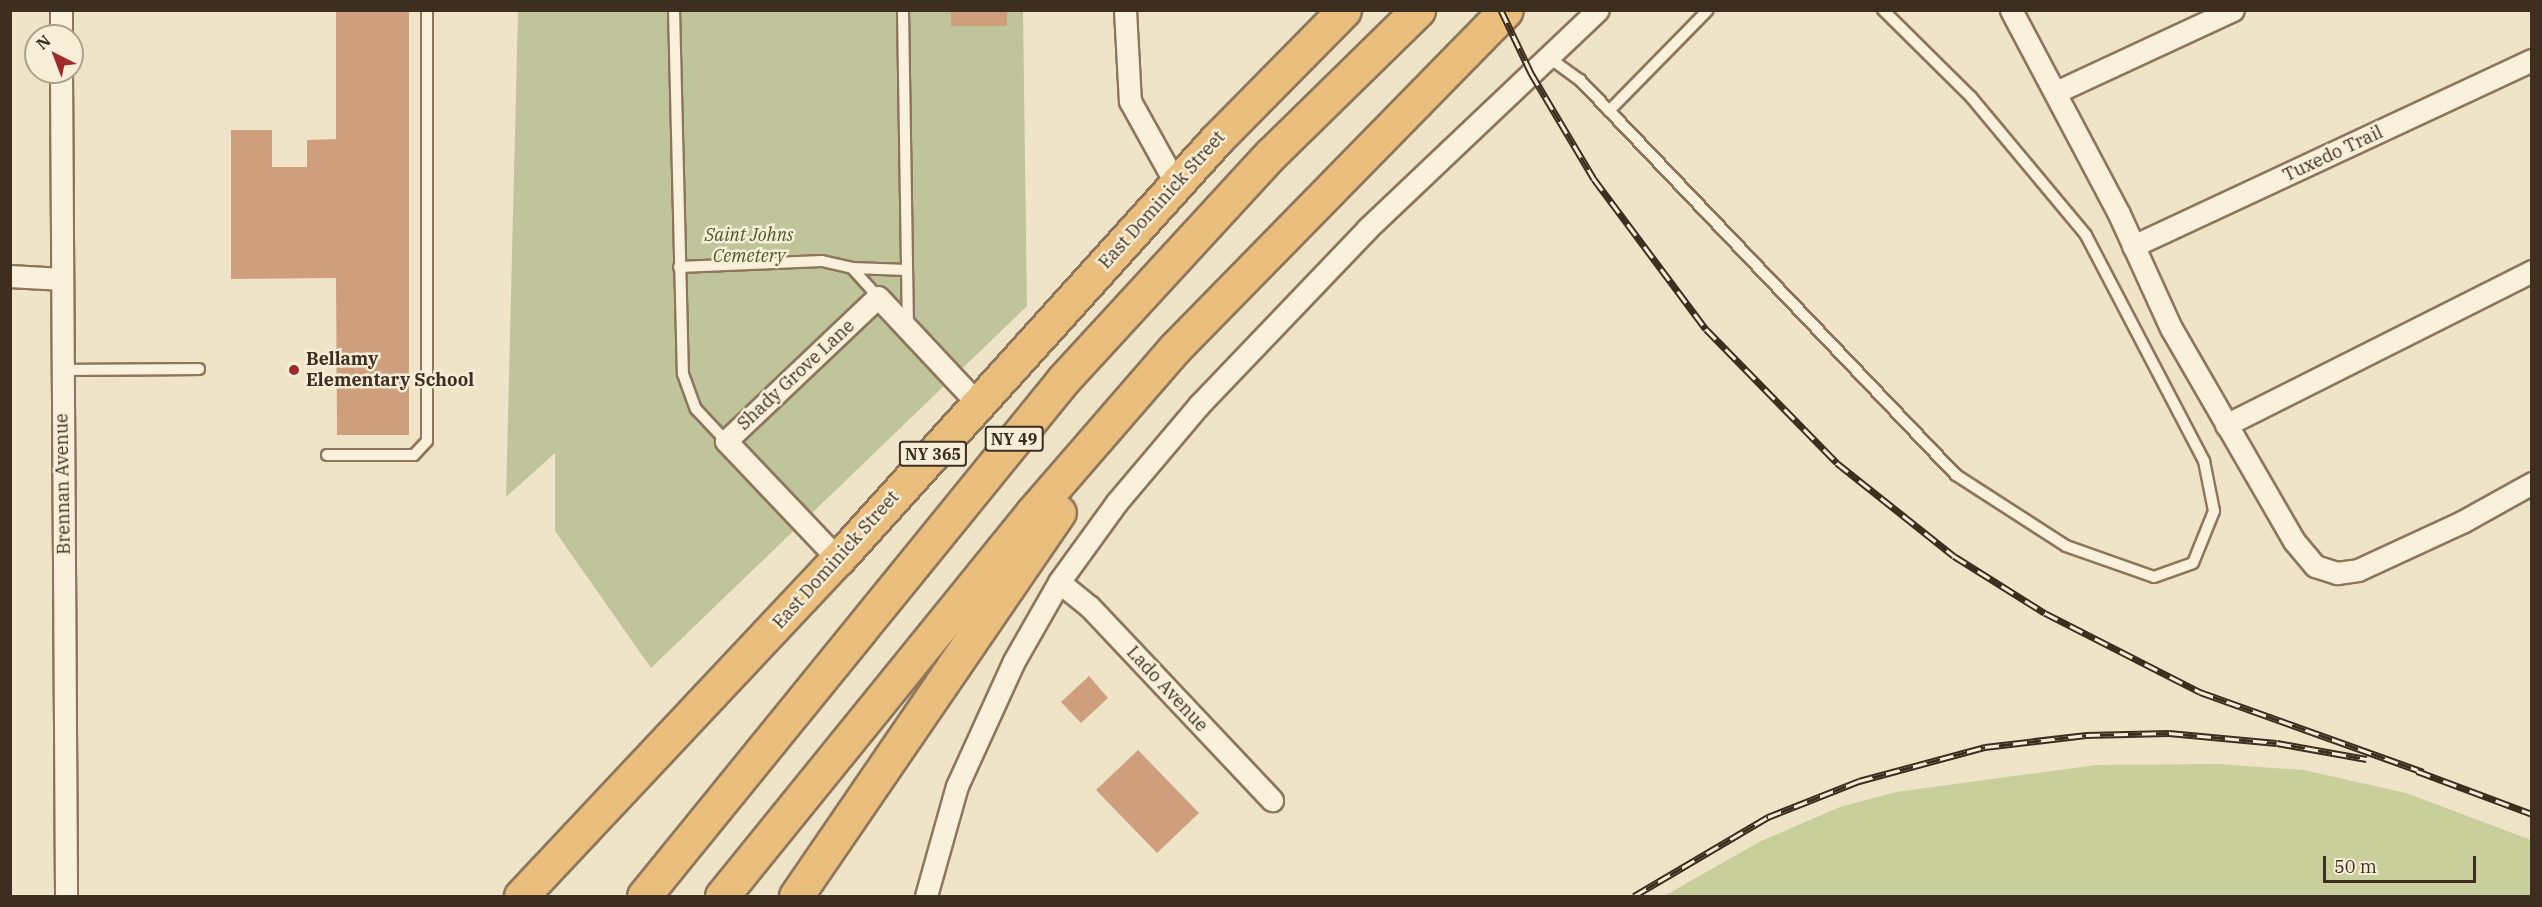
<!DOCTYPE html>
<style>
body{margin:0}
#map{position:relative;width:2542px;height:907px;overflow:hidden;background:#f0e4c8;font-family:"IBM Plex Serif",serif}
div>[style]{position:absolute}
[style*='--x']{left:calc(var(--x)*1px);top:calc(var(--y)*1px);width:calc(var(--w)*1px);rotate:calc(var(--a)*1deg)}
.green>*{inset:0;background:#c9cf9b}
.cemetery>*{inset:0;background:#bfc49a}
.building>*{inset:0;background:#cf9f7d}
.roads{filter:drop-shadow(2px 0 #8d765c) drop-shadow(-2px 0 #8d765c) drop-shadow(0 2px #8d765c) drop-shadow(0 -2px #8d765c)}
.service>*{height:10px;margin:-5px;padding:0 5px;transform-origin:5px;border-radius:5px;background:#faf1dc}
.minor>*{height:21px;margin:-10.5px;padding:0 10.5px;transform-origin:10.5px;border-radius:10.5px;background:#faf1dc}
.trunk>*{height:33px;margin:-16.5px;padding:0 16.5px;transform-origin:16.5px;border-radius:16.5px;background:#eabe7c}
.rail>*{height:7px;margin-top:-3.5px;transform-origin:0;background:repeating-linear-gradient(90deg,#f7eed8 0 14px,#3d2e20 0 28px);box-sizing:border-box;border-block:2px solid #3d2e20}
.dots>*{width:16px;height:16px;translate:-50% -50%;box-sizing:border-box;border:3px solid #f7eed8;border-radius:50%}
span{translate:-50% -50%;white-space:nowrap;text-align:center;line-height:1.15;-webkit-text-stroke:5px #f7eed8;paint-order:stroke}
.shield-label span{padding:2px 4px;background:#f7eed8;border:2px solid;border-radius:4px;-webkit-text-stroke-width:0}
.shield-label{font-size:16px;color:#3d2e20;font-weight:700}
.street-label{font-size:18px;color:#3d2e20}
.park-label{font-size:18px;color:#4d5a26;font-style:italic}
.poi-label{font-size:18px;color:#3d2e20;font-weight:700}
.left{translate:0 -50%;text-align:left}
.frame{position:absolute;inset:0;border:12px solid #3d2e20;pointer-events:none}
.north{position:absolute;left:24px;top:24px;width:60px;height:60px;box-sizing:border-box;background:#f7eed8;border:2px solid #ada18e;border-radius:50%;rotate:318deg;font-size:16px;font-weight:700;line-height:24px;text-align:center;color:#3d2e20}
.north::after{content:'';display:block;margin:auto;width:21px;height:27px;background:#9e2a2b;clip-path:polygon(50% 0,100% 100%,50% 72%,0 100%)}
.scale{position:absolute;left:2323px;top:856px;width:153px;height:27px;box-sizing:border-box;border:3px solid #3d2e20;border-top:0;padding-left:8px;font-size:18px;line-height:21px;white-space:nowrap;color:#3d2e20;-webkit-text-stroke:4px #f7eed8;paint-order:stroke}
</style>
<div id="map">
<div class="green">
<i style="clip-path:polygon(2218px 764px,2304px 770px,2406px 793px,2531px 840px,2531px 896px,1664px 896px,1759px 842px,1840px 807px,1896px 792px,2096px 765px)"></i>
</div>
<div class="cemetery">
<i style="clip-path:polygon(518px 11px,1023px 11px,1027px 306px,651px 668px,555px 531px,555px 453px,506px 497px)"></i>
</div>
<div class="building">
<i style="clip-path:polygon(336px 10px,409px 10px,409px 435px,337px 435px,336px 278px,231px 279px,231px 130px,272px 130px,272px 167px,307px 167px,307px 140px,336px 139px)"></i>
<i style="clip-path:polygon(951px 10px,1007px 10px,1007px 26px,951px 26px)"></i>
<i style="clip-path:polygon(1089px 676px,1108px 698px,1081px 723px,1061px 702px)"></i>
<i style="clip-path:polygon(1138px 750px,1199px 813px,1157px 853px,1096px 790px)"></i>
</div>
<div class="roads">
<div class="service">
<i style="--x:674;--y:10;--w:364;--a:88.6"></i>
<i style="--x:683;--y:374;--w:37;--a:70"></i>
<i style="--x:696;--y:409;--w:44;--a:46.8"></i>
<i style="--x:903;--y:10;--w:315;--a:89.1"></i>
<i style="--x:1548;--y:57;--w:39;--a:36"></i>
<i style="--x:1580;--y:80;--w:545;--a:46.41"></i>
<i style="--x:1956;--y:475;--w:131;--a:32.8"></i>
<i style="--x:2066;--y:546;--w:93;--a:19.4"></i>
<i style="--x:2154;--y:577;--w:41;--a:-19.7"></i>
<i style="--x:2193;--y:563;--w:56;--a:-68"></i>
<i style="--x:2214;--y:511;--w:51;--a:-101.3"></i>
<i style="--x:2204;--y:461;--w:255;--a:-117.6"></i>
<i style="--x:2086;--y:235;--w:180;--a:-129.8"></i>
<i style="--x:1971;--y:97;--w:124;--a:-135.3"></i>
<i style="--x:1609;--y:111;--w:141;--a:-45.6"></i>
<i style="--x:679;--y:267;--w:143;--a:-2.4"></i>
<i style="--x:822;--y:261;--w:31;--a:13"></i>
<i style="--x:852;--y:268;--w:39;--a:48"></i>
<i style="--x:852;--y:268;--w:55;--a:2.1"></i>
<i style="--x:62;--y:370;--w:137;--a:-0.4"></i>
<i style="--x:327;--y:455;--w:87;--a:0"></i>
<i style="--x:414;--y:455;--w:19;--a:-47"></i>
<i style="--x:427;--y:441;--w:431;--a:-90"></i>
</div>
<div class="minor">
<i style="--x:61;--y:10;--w:26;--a:90"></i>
<i style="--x:1125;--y:10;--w:91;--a:86.9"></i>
<i style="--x:1130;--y:101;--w:95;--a:61"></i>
<i style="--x:2011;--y:10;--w:231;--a:62.1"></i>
<i style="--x:2119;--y:214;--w:125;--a:65.5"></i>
<i style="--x:2171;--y:328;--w:246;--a:60"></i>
<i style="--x:2294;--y:541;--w:33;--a:50"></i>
<i style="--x:2315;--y:566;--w:23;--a:18"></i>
<i style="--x:2337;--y:573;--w:21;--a:-8"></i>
<i style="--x:2358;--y:570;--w:115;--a:-24.8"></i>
<i style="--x:2462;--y:522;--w:80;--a:-29.1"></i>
<i style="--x:61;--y:72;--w:824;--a:89.65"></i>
<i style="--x:2056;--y:92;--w:195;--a:-24.9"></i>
<i style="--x:2133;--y:246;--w:440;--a:-25"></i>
<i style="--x:10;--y:276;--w:52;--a:3.3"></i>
<i style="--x:2226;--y:425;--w:343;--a:-26.7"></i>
<i style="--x:838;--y:559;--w:163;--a:-133.5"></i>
<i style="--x:726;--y:441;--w:209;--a:-43.5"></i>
<i style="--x:878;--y:297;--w:146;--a:46.9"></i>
<i style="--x:1059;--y:582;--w:38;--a:39"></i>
<i style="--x:1089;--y:606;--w:267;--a:46.7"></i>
<i style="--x:926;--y:896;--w:114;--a:-74.3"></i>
<i style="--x:957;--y:786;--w:137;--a:-65.5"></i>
<i style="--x:1014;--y:661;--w:91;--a:-60.3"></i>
<i style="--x:1059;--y:582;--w:99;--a:-54.1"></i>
<i style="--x:1117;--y:502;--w:127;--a:-49.8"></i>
<i style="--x:1199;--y:405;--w:243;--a:-46.3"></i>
<i style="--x:1367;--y:229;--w:318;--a:-43.5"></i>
</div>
<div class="trunk">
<i style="--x:521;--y:896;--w:463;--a:-46.8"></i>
<i style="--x:838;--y:559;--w:564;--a:-47.94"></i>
<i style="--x:1216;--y:140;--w:182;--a:-45.4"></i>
<i style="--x:644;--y:896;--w:665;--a:-50.92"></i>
<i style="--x:1063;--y:380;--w:307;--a:-47.4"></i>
<i style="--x:1271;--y:154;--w:206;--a:-44.4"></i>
<i style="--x:722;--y:896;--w:493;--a:-51"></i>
<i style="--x:1032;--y:513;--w:217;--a:-49.1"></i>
<i style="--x:1174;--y:349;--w:474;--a:-45.6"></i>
<i style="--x:796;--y:896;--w:465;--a:-55.6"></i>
</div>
</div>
<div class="rail">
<i style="--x:1501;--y:10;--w:70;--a:64.5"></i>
<i style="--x:1531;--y:73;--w:123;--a:59.3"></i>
<i style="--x:1594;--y:179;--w:187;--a:53.3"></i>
<i style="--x:1706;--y:329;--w:187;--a:45.6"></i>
<i style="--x:1837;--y:463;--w:149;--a:38.5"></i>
<i style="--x:1954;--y:556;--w:107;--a:32.1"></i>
<i style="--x:2045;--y:613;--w:174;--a:27"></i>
<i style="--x:2200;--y:692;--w:237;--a:19.7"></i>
<i style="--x:2417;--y:771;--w:123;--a:20.5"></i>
<i style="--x:1634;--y:896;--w:156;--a:-30.5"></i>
<i style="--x:1768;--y:817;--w:98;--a:-21.6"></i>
<i style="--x:1859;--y:781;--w:131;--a:-15.1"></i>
<i style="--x:1985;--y:747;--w:102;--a:-6.8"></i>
<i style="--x:2086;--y:735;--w:83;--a:-1.4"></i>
<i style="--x:2169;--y:733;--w:108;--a:5.3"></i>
<i style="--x:2277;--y:743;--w:91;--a:10.1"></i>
</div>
<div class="dots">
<i style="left:294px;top:370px;background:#9e2a2b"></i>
</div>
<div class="shield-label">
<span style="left:1014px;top:439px">NY 49</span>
<span style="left:933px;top:454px">NY 365</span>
</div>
<div class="street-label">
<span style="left:2333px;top:154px;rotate:-25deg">Tuxedo Trail</span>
<span style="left:1162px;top:200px;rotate:-48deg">East Dominick Street</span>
<span style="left:796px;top:375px;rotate:-43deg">Shady Grove Lane</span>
<span style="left:63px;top:484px;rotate:-91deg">Brennan Avenue</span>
<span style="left:836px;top:560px;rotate:-48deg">East Dominick Street</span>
<span style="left:1167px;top:689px;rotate:47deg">Lado Avenue</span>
</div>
<div class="park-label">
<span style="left:749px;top:246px">Saint Johns<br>Cemetery</span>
</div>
<div class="poi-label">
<span class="left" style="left:306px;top:370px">Bellamy<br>Elementary School</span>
</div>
<div class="frame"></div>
<div class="north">N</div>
<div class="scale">50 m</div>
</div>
